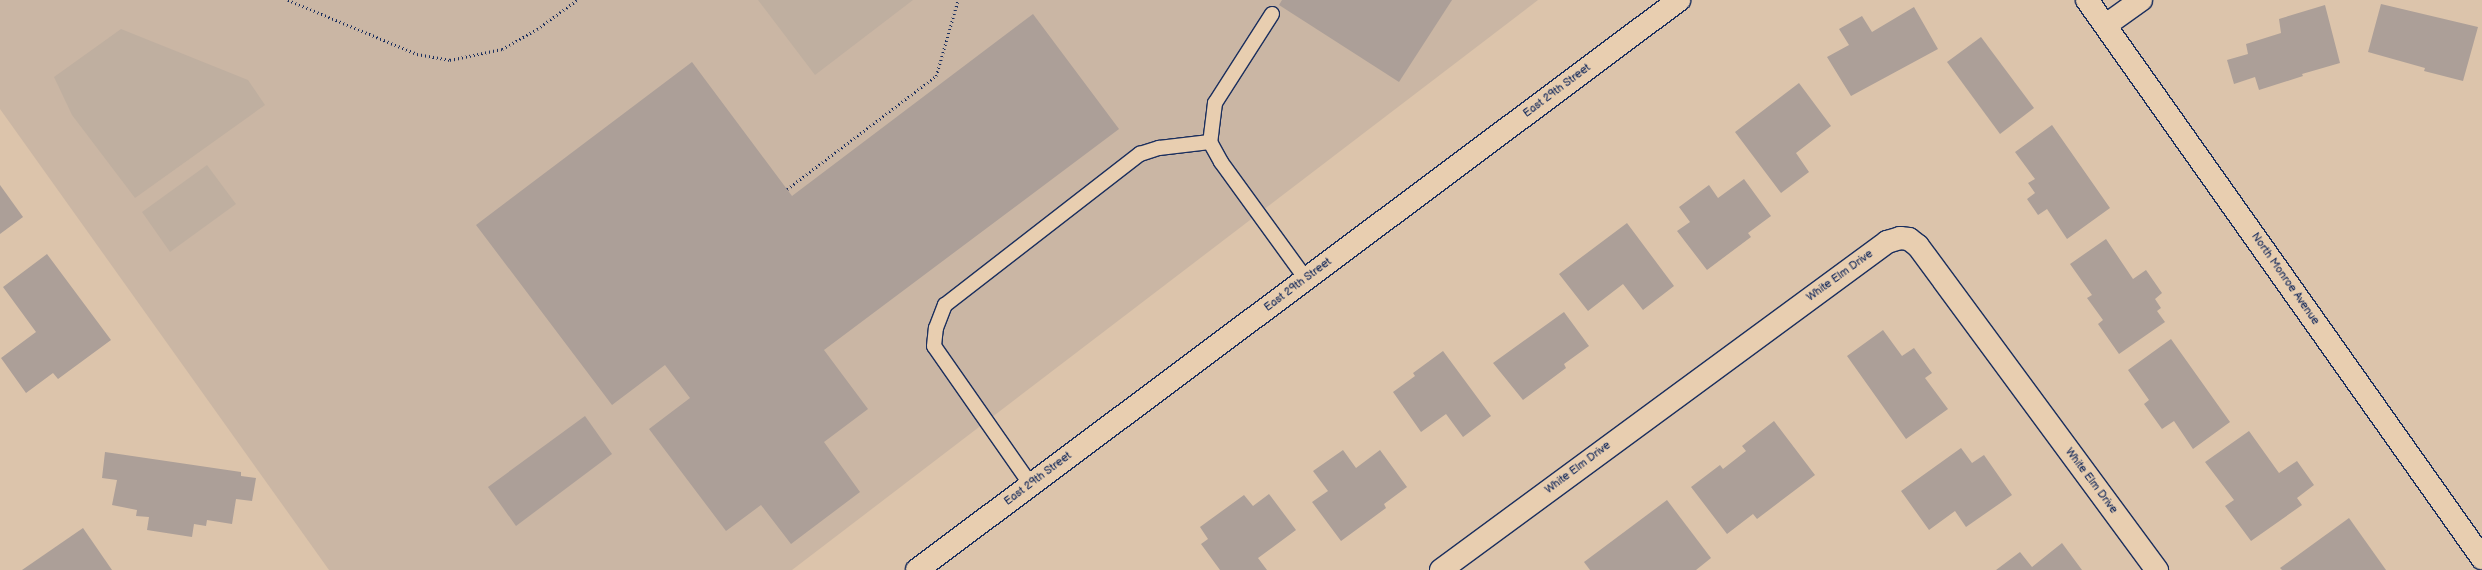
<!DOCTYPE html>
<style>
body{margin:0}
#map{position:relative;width:2482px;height:570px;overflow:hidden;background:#dcc4ab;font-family:"Balsamiq Sans",sans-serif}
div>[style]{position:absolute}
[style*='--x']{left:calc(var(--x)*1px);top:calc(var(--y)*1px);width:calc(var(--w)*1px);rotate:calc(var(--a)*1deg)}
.built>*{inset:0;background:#cab6a4}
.green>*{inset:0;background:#bfafa0}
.building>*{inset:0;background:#ac9f98}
.path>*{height:2.5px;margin-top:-1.25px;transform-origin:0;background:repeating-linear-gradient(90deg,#1b2f5e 0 1px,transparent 0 4px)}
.roads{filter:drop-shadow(1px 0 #1b2f5e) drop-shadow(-1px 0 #1b2f5e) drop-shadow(0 1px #1b2f5e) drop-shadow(0 -1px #1b2f5e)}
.service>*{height:14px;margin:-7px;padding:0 7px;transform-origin:7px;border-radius:7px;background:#e8ceb0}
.minor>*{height:22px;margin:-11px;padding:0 11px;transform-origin:11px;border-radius:11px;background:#e8ceb0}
.tertiary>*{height:22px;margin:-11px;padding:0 11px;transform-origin:11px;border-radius:11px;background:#e8ceb0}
.secondary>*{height:22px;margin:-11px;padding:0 11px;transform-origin:11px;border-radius:11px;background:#e8ceb0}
span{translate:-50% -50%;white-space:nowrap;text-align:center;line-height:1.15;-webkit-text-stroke:3px #e8ceb0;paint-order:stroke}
.street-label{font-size:11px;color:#1b2f5e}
</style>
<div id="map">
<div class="built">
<i style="clip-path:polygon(0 0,1538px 0,792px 570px,329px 570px,0 109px)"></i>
</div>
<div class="green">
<i style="clip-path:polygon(758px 0,913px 0,815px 75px)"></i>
<i style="clip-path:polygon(121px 29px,248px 80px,265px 105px,135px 198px,72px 115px,54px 77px)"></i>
<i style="clip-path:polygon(207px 165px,236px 204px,170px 252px,142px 212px)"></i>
</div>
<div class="building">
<i style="clip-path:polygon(1282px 0,1452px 0,1399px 82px,1279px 5px)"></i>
<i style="clip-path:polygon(2381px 4px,2478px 27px,2463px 81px,2424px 71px,2425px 68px,2368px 52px)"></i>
<i style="clip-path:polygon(2325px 5px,2340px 63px,2302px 74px,2303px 76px,2259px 90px,2255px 77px,2234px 84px,2227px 60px,2248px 54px,2246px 44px,2281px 33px,2279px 19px)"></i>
<i style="clip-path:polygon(1914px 7px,1938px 49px,1851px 96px,1827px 57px,1849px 45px,1839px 29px,1862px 16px,1872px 32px)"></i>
<i style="clip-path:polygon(1033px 14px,1119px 129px,824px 350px,868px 409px,824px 442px,860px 492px,791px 544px,761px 505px,726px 531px,649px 429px,690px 398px,665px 365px,612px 405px,476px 225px,692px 62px,792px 196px)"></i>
<i style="clip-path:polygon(1981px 37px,2034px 108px,2000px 134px,1947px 62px)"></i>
<i style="clip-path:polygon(1799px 83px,1831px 126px,1796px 153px,1809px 172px,1781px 193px,1735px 132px)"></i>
<i style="clip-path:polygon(2052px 125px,2110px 208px,2067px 239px,2047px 209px,2038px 215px,2027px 199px,2035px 193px,2028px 183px,2035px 179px,2015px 152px)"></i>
<i style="clip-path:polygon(1744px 179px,1771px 216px,1748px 233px,1751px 237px,1707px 270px,1677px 231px,1690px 222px,1679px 207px,1709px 185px,1718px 198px)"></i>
<i style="clip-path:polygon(0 185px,23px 217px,0 234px)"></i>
<i style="clip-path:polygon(1627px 223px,1674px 286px,1643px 310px,1623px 284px,1588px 311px,1559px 274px)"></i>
<i style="clip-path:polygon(2106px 239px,2133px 279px,2146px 270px,2162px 293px,2155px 299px,2161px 308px,2157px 311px,2165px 322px,2119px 354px,2098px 324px,2103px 320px,2087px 298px,2092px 295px,2070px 264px)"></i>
<i style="clip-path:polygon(47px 254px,111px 340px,58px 379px,53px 373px,26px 393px,1px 358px,36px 332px,3px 287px)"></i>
<i style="clip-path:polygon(1564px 312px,1589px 346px,1564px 364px,1566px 368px,1523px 400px,1493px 363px)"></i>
<i style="clip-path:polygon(1883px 330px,1902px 356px,1914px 348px,1932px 373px,1925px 378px,1948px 409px,1906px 439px,1847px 356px)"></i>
<i style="clip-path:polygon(2171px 339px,2230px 422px,2193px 449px,2174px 421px,2162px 429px,2144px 404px,2149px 400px,2128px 370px)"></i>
<i style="clip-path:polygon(1443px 351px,1491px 416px,1463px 437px,1446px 414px,1421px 432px,1393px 392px,1415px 376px,1413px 373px)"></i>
<i style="clip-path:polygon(585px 416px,612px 454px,516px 526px,488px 487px)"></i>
<i style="clip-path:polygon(1774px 421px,1815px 475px,1757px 519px,1753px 514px,1727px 534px,1691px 487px,1720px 465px,1723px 469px,1746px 451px,1742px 446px)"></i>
<i style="clip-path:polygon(2249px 431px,2279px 473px,2297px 461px,2314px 485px,2297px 498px,2302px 505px,2251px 541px,2225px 506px,2234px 500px,2205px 462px)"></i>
<i style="clip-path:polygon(1961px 448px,1972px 463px,1984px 455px,2012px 495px,1966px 527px,1955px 511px,1929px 530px,1901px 491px)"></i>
<i style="clip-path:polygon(1343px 450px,1356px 468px,1380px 450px,1407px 487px,1384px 504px,1386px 508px,1341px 541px,1312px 502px,1328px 491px,1313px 471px)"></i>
<i style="clip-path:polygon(105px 452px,241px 472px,241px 476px,256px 478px,252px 501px,236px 499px,232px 524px,207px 520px,206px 526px,194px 524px,192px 537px,147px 530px,149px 517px,136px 516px,137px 510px,112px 505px,117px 480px,102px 478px)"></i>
<i style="clip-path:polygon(1269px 494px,1296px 530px,1258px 558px,1267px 570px,1220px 570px,1201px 544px,1208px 539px,1200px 527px,1244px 495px,1253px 506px)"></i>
<i style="clip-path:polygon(1667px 500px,1711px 558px,1696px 570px,1590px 570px,1584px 562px)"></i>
<i style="clip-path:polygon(2349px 518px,2386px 570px,2282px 570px,2280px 568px)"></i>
<i style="clip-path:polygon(83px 528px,112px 570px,22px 570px)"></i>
<i style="clip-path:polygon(2062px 543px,2082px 570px,1996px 570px,2020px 552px,2032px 567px)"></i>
</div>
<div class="path">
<i style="--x:288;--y:0;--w:140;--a:22.7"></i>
<i style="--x:417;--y:54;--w:34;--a:10"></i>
<i style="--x:450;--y:60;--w:53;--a:-11.9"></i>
<i style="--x:502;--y:49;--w:40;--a:-29.7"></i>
<i style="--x:537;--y:29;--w:49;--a:-35.9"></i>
<i style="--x:787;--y:189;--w:187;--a:-37.2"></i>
<i style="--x:936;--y:76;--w:79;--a:-73.9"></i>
</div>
<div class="roads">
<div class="service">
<i style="--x:1272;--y:14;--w:106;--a:122.6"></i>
<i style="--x:1215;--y:103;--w:39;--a:97"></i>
<i style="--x:1210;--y:142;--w:23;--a:61"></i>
<i style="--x:1221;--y:162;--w:145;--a:54"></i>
<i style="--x:1031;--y:485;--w:169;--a:-124.9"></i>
<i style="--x:934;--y:346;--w:18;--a:-84"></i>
<i style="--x:936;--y:328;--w:25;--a:-69"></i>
<i style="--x:945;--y:305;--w:247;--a:-37.8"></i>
<i style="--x:1140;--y:154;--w:20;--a:-18"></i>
<i style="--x:1159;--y:148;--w:51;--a:-6.7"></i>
</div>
<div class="minor">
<i style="--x:2106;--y:25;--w:43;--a:-35.5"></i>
<i style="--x:1441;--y:570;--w:554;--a:-36.33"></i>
<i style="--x:1887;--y:242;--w:14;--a:-17"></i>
<i style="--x:1900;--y:238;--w:9;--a:6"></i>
<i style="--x:1909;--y:239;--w:11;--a:38"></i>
<i style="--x:1918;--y:246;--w:403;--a:53.6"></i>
</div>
<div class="tertiary">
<i style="--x:2087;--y:0;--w:684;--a:54.71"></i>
</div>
<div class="secondary">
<i style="--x:917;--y:570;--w:952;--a:-36.8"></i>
</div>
</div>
<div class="street-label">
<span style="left:1557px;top:91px;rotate:-37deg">East 29th Street</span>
<span style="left:1840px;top:276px;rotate:-36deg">White Elm Drive</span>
<span style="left:2285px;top:279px;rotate:55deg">North Monroe Avenue</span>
<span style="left:1298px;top:285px;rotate:-37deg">East 29th Street</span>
<span style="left:1578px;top:468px;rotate:-37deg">White Elm Drive</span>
<span style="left:1038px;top:479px;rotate:-37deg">East 29th Street</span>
<span style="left:2091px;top:481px;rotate:53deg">White Elm Drive</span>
</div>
</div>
